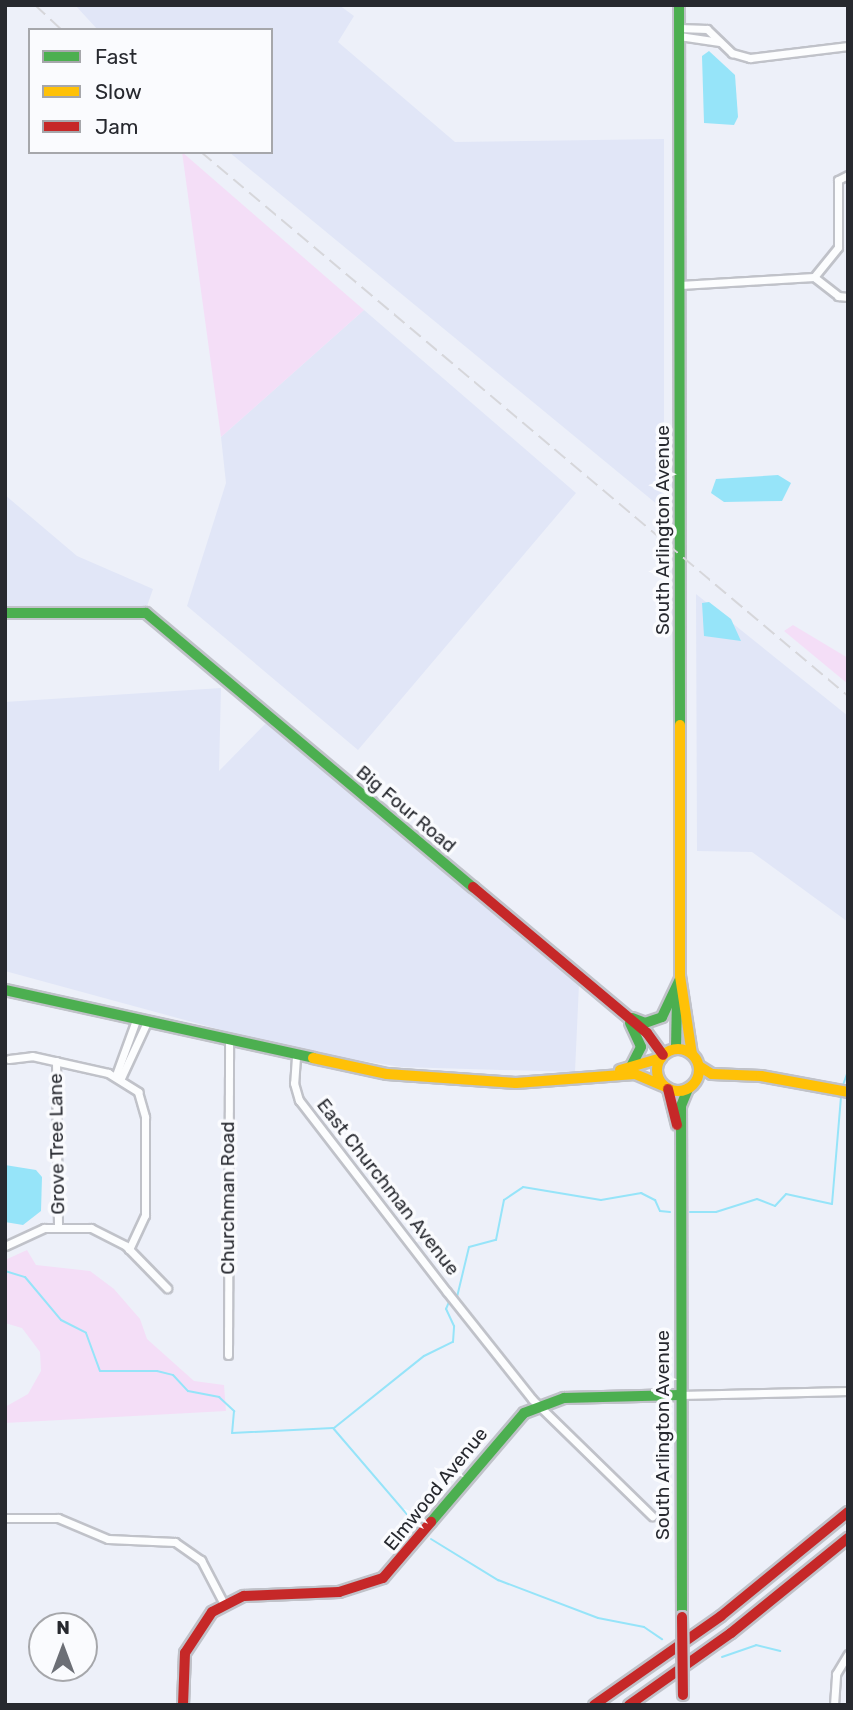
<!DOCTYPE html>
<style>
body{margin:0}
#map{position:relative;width:853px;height:1710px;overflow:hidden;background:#edf0f9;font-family:Rubik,sans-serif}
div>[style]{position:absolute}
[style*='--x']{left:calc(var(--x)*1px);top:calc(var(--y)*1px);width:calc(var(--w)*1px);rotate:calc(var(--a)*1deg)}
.built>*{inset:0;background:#e1e6f7}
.green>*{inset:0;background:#f4def7}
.water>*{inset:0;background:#96e4f9}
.stream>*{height:2px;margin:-1px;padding:0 1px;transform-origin:1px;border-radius:1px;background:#96e4f9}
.roads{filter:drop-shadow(2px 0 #c0c2c9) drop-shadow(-2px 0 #c0c2c9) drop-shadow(0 2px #c0c2c9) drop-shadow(0 -2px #c0c2c9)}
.street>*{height:7px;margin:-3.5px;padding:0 3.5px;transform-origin:3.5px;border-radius:3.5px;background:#fcfdfe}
.fast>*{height:10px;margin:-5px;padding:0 5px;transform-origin:5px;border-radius:5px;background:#4caf50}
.slow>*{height:10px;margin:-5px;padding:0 5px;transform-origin:5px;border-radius:5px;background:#ffc107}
.slow>.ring{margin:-5px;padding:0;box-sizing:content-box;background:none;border:10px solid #ffc107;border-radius:50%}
.jam>*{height:10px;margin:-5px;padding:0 5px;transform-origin:5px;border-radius:5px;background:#c62828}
.rail>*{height:2px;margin-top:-1px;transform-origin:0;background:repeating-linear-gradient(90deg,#d6d6da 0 14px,transparent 0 21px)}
.bridges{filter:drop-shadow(2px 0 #c0c2c9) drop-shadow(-2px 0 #c0c2c9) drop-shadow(0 2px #c0c2c9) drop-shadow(0 -2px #c0c2c9)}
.jam-bridge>*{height:10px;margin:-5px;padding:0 5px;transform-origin:5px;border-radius:5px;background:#c62828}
span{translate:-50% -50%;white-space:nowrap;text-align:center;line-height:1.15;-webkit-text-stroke:7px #fafbfe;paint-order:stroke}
.street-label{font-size:19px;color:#27292f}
.frame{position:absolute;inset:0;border:7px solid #27292f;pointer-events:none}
.legend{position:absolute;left:28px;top:28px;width:245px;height:126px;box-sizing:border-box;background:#fafbfe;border:2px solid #a6a7ab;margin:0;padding:9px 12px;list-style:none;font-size:21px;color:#27292f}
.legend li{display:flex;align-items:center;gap:14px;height:35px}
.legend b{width:35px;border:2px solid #a6a7ab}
.north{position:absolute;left:28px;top:1612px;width:70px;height:70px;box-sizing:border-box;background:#fafbfe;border:2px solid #a6a7ab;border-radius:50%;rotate:0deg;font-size:19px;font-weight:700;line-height:28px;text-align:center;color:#27292f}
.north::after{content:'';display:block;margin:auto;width:24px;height:32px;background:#6c6f76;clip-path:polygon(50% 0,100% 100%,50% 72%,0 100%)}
</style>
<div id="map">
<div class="built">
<i style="clip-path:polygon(75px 5px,339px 5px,354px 16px,338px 42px,455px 142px,664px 139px,664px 510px,229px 152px,271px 152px,271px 30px,98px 30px)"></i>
<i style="clip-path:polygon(364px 310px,576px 493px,358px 750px,187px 606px,226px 483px,221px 437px)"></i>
<i style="clip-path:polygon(5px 495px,77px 556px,153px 589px,146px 609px,5px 611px)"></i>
<i style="clip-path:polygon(696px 594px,848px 716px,848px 922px,752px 852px,697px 851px)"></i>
<i style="clip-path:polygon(221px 688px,219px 771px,268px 721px,579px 984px,575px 1072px,401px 1067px,295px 1050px,5px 971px,5px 702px)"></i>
</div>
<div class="green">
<i style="clip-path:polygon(182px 152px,364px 310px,221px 437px)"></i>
<i style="clip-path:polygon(793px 625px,848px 658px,848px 684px,784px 631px)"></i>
<i style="clip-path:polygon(27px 1250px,36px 1265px,90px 1271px,114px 1289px,140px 1319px,147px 1339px,194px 1381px,224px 1385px,226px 1411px,5px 1423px,5px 1407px,28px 1394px,41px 1371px,40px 1352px,22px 1328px,5px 1323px,5px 1260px)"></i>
</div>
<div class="water">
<i style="clip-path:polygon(709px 51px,735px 75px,738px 117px,734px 125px,704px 123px,702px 56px)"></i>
<i style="clip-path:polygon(778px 475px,791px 483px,782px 501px,724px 502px,711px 493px,716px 479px)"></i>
<i style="clip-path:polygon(709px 602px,731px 619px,741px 641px,704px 636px,702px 603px)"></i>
<i style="clip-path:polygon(5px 1165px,36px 1170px,42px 1177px,41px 1211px,23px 1225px,5px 1222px)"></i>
</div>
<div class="stream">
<i style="--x:843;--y:1085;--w:15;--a:-70"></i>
<i style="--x:690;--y:1212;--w:26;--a:0"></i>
<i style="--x:716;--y:1212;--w:43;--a:-17.6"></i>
<i style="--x:757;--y:1199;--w:19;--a:21"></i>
<i style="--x:775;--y:1206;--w:16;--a:-47"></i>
<i style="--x:786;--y:1194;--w:47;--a:12.3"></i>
<i style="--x:832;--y:1204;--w:107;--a:-85.2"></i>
<i style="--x:5;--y:1271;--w:21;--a:17"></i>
<i style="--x:25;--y:1277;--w:56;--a:50.1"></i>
<i style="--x:61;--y:1320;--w:28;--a:27"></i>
<i style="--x:86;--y:1333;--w:40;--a:69.8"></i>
<i style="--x:100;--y:1371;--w:57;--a:0"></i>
<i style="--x:157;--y:1371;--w:16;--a:14"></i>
<i style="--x:173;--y:1375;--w:22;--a:47"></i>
<i style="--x:188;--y:1391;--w:32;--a:11"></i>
<i style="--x:219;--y:1397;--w:21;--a:43"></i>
<i style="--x:234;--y:1411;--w:22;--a:95"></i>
<i style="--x:232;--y:1433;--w:101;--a:-2.8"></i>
<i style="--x:333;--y:1428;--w:130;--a:49.4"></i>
<i style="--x:457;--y:1297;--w:51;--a:-76.5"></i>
<i style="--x:469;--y:1247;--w:28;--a:-15"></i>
<i style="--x:496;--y:1240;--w:41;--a:-78.7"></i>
<i style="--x:504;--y:1200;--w:23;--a:-34"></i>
<i style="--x:523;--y:1187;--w:79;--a:9.5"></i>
<i style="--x:601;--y:1200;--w:41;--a:-9.9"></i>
<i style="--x:641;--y:1193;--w:16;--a:27"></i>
<i style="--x:655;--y:1200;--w:12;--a:66"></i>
<i style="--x:660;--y:1211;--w:10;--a:6"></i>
<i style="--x:334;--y:1428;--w:115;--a:-38.7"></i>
<i style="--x:424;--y:1356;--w:32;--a:-26"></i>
<i style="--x:453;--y:1342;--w:16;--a:-86"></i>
<i style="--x:454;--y:1326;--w:19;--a:-115"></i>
<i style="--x:446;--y:1309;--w:8;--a:-67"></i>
<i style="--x:431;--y:1539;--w:79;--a:31.5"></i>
<i style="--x:498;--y:1580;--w:107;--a:20.8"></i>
<i style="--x:598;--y:1618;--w:47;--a:11.1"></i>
<i style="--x:644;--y:1627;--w:22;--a:34"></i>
<i style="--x:722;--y:1657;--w:36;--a:-19"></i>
<i style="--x:756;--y:1645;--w:25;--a:14"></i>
</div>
<div class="roads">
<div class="street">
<i style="--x:679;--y:28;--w:28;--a:2"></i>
<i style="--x:707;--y:29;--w:35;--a:44"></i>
<i style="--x:732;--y:53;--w:19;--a:16"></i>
<i style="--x:750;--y:58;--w:99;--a:-7"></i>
<i style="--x:679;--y:36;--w:41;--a:8.3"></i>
<i style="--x:814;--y:277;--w:38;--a:-51"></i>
<i style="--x:838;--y:247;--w:67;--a:-90"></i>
<i style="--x:838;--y:180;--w:11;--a:-27"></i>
<i style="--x:680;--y:285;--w:134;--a:-3.4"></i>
<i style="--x:814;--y:277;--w:31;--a:38"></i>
<i style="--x:838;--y:296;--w:10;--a:6"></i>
<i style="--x:296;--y:1057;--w:26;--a:94"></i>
<i style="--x:294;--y:1083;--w:18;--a:74"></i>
<i style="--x:299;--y:1100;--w:242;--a:52.4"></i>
<i style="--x:447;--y:1292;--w:137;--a:51.5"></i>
<i style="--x:532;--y:1399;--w:168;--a:44.3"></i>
<i style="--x:9;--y:1059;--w:23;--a:-7"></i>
<i style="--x:32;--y:1056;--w:78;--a:12.6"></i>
<i style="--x:108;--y:1073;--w:36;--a:32"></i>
<i style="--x:138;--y:1092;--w:26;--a:74"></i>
<i style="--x:145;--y:1117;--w:98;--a:90"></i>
<i style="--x:145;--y:1215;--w:38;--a:115"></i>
<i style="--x:56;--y:1061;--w:165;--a:89.3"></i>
<i style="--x:116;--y:1075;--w:59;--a:-70"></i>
<i style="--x:121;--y:1078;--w:62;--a:-65.1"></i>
<i style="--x:5;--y:1246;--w:43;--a:-24.8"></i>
<i style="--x:44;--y:1228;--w:47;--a:0"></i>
<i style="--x:91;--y:1228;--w:39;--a:27"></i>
<i style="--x:126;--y:1246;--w:59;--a:45.7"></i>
<i style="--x:228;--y:1355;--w:314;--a:-89.8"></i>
<i style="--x:680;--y:1395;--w:168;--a:-1.4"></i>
<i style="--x:5;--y:1518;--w:53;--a:0"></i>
<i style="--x:58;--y:1518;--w:54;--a:22.8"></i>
<i style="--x:108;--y:1539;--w:67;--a:2.6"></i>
<i style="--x:175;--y:1542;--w:32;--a:35"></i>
<i style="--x:201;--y:1560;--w:50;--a:62.4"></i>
<i style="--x:834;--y:1705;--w:31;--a:-86"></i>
<i style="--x:836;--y:1674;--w:23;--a:-59"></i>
</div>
<div class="fast">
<i style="--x:679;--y:5;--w:720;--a:89.92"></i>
<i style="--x:5;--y:613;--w:141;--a:0"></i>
<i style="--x:146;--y:613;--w:427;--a:40"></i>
<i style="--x:5;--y:990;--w:315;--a:12.4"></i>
<i style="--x:632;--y:1018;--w:14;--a:21"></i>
<i style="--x:645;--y:1023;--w:18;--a:-19"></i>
<i style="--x:662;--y:1017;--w:42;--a:-64.7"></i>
<i style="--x:630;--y:1023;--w:26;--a:65"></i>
<i style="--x:641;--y:1047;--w:22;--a:117"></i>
<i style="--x:676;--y:1049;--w:54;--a:-88.9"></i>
<i style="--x:431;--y:1522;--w:143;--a:-49.5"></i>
<i style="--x:524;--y:1413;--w:43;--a:-20.6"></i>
<i style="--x:564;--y:1398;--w:116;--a:-1.5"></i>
<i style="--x:682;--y:1617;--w:511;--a:-90.11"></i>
<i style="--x:681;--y:1106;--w:18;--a:-68"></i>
</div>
<div class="slow">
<i style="--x:680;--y:725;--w:251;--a:90"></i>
<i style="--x:680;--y:976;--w:79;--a:81.3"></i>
<i class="ring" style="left:657px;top:1049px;width:32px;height:32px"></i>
<i style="--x:313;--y:1058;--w:76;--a:12.2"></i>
<i style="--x:387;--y:1074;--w:129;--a:4"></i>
<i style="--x:516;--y:1083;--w:119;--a:-4.3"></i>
<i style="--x:635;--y:1074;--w:30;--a:23"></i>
<i style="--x:699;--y:1066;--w:15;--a:32"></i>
<i style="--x:712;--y:1074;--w:49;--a:2.3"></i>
<i style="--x:761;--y:1076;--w:88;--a:10.4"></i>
<i style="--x:620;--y:1070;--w:43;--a:-16.3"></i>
</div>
<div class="jam">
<i style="--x:473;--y:887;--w:227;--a:40"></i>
<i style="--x:647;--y:1033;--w:27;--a:54"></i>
<i style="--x:668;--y:1089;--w:37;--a:76"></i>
<i style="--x:183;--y:1705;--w:52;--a:-87.8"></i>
<i style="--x:185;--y:1653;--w:49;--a:-56.6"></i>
<i style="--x:212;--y:1612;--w:36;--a:-27"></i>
<i style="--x:244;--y:1596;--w:95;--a:-2.4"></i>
<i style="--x:339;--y:1592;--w:46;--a:-17.7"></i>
<i style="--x:383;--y:1578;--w:74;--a:-49.4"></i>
<i style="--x:594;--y:1705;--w:155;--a:-35"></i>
<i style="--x:721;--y:1616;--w:164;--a:-39.3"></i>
<i style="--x:629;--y:1705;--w:125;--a:-35.2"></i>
<i style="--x:731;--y:1633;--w:151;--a:-39.1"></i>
</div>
</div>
<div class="rail">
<i style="--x:35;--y:5;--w:37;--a:43"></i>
<i style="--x:201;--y:152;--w:845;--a:40.06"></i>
</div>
<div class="bridges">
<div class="jam-bridge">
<i style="--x:682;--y:1617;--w:78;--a:89.3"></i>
</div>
</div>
<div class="street-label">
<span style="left:663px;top:530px;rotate:-90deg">South Arlington Avenue</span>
<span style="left:406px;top:809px;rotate:40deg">Big Four Road</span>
<span style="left:57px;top:1144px;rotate:-91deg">Grove Tree Lane</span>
<span style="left:388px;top:1187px;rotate:52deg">East Churchman Avenue</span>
<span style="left:228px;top:1198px;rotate:-90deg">Churchman Road</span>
<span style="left:663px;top:1435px;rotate:-90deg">South Arlington Avenue</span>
<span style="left:436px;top:1489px;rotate:-51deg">Elmwood Avenue</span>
</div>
<div class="frame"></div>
<ul class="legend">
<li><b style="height:9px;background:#4caf50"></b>Fast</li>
<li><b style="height:9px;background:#ffc107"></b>Slow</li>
<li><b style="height:9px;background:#c62828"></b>Jam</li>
</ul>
<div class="north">N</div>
</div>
